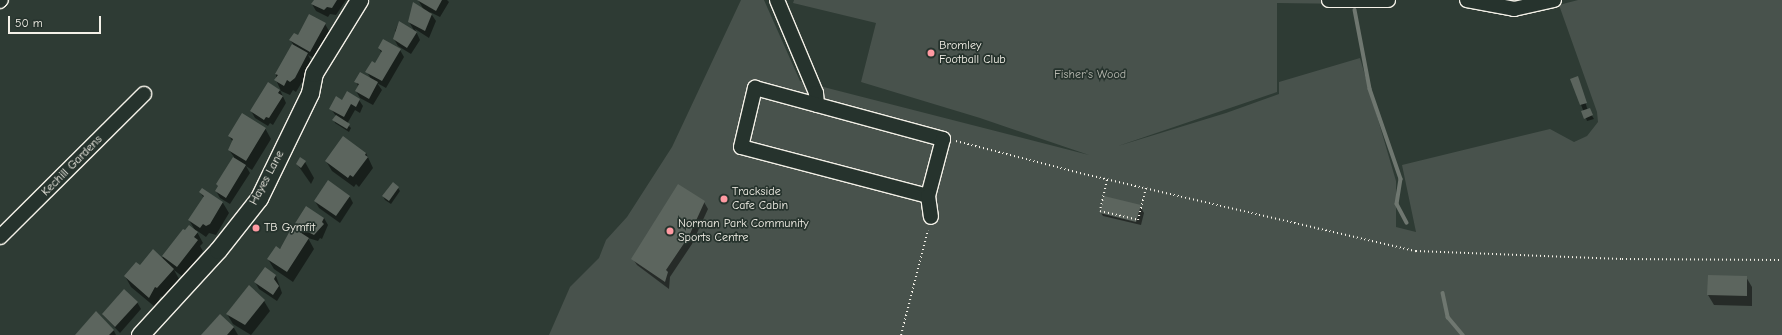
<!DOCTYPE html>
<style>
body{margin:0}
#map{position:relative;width:1782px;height:335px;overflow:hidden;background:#2e3b34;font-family:"Comic Neue",sans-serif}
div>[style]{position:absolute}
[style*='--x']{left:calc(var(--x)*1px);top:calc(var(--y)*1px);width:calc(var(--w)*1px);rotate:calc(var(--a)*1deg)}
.green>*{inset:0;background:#48524c}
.shadow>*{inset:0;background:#0007}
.stream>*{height:3.5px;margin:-1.75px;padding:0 1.75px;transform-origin:1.75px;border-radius:1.75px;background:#6f7770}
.building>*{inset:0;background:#5c655e}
.path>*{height:2px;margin-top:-1px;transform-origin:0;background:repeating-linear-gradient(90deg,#f4f1e8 0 1px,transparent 0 4px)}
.roads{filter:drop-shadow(1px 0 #f4f1e8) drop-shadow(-1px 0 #f4f1e8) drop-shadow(0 1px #f4f1e8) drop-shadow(0 -1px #f4f1e8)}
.minor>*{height:14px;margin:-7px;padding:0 7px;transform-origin:7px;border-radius:7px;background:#26332d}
.major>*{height:17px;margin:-8.5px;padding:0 8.5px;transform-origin:8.5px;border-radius:8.5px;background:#26332d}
.dots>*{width:11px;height:11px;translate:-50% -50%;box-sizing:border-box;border:2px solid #26332d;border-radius:50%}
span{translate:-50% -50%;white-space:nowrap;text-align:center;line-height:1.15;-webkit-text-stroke:3.5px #26332d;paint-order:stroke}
.poi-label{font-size:12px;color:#f4f1e8}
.left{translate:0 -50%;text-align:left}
.park-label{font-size:12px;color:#b8b9b1}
.street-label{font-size:12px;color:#f4f1e8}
.scale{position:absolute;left:8px;top:16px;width:93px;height:18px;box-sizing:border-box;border:2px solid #f4f1e8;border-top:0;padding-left:5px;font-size:12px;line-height:14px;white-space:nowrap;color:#f4f1e8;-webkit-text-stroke:3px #26332d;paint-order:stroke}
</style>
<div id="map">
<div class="green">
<i style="clip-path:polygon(741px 0,764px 0,800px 81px,1089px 155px,980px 118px,861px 82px,876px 23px,793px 3px,794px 0,1354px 0,1351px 4px,1277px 3px,1277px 92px,1118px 146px,1226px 113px,1279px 94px,1279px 82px,1360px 58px,1396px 181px,1396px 227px,1416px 232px,1402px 165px,1550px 129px,1574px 142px,1587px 136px,1598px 122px,1597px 112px,1559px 5px,1578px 0,1782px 0,1782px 335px,549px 335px,570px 287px,599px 258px,606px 240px,627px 217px,672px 147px)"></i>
</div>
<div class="shadow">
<i style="clip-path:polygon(315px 0,346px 0,336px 15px,330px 14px,328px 17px,316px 11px,312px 4px)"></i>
<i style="clip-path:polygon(418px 0,447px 0,449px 2px,440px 17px,430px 12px,436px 21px,429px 38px,415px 29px,420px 40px,411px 54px,398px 46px,394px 39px,397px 35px,395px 31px,399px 22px,415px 32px,409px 22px,424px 10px)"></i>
<i style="clip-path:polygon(325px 24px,329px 31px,314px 58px,308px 55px,313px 64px,296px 92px,293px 90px,290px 95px,281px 91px,276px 80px,276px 74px,293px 44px,290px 40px)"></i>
<i style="clip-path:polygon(379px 48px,400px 50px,404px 57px,386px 88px,377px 83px,382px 90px,373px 105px,360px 98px,356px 91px,358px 86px,356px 81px,371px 79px,367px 72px,376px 64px,382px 54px)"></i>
<i style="clip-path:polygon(1578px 77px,1587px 108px,1594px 119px,1587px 121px,1572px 80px)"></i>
<i style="clip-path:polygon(280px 90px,286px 103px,273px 125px,270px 123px,268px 126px,255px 118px,251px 111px)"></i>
<i style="clip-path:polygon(359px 100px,363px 106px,360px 113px,355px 110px,347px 124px,351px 128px,349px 132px,335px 123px,334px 120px,336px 116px,331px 109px,343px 101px)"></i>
<i style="clip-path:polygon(265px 128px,271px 139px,252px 170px,246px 166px,250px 173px,230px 204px,220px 198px,216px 191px,219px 187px,217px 184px,234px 157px,229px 150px,233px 142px,229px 136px)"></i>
<i style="clip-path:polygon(366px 153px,373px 168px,359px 187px,356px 184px,354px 187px,332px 171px,326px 161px)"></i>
<i style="clip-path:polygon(305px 162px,314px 178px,311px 184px,297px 164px)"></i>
<i style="clip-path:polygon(398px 188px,400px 191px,391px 204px,385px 200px,383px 196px)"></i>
<i style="clip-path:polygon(202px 189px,223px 203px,229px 213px,216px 235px,209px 233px,206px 237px,196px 230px,203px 243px,200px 246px,203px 251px,183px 277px,174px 270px,179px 279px,163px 298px,161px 296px,155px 307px,131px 287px,125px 276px,140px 266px,153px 251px,162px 258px,183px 230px,196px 232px,189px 220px,204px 198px,200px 192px)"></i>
<i style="clip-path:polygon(727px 196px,729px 199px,725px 203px,723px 200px)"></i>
<i style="clip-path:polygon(350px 197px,353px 203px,340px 223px,319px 208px,315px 201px)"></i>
<i style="clip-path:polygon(704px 202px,708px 209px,692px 244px,670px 277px,669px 289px,637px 265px,633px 259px)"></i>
<i style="clip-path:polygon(1140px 206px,1144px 213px,1141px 225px,1103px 216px,1101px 213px)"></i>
<i style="clip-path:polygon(324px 218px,328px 225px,322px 239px,320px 238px,318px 241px,308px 238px,314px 249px,293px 282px,274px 269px,268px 259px,299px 232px,295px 225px)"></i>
<i style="clip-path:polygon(276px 276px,282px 293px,277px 301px,259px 289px,255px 282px)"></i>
<i style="clip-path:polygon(1746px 277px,1752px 287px,1752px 306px,1714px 305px,1708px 295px)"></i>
<i style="clip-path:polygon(264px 301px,270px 311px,251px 335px,233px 324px,227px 314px)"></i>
<i style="clip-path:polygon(137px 302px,141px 309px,120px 333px,103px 315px)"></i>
<i style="clip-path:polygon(96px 312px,114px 331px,116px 335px,76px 335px)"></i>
<i style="clip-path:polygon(220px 315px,234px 328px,238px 335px,202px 335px)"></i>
</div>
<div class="stream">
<i style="--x:1355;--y:10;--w:80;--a:79.2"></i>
<i style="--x:1370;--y:89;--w:95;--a:71"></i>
<i style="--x:1401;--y:179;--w:25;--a:99"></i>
<i style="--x:1397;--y:204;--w:21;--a:62"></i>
<i style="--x:1443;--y:293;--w:25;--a:78"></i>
<i style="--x:1448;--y:317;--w:23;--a:50"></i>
</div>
<div class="building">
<i style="clip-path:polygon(314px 0,337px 0,332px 8px,327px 7px,324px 10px,311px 4px)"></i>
<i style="clip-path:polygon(417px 0,442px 0,436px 11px)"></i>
<i style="clip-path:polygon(413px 2px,432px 14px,425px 31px,408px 22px)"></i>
<i style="clip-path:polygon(309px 14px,326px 23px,310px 52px,289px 40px,294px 33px,298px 35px)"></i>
<i style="clip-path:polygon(399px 21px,417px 32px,407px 48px,393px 39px)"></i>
<i style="clip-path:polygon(383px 39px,401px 49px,382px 81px,365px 72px,372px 61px,375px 63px,382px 51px,378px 48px)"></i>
<i style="clip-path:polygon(292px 44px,308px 53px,295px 78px,290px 82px,287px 80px,284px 86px,274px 80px,278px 75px,275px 74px)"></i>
<i style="clip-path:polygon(360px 72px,378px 82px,369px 99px,355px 91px,359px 84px,354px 82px)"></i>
<i style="clip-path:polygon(1578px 76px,1587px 103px,1580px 105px,1570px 79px)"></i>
<i style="clip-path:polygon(268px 82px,280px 90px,278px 93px,283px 96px,269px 118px,266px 117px,264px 120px,250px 111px)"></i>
<i style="clip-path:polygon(347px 91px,360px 99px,356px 107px,351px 104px,344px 117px,329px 109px,336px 96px,342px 100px)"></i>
<i style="clip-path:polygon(1590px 108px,1593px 115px,1584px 119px,1581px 111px)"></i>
<i style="clip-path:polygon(242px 113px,266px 128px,246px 161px,228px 150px,233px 139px,228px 136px)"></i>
<i style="clip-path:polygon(336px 115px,350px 124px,347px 129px,332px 120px)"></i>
<i style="clip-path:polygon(343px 136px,366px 153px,365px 155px,368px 157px,353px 177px,350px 175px,348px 178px,325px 161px)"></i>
<i style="clip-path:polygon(233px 157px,246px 165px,226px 198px,215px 191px,218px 186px,216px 184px)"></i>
<i style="clip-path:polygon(300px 157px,306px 161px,301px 168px,296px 164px)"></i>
<i style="clip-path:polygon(328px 180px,350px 196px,336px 216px,314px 201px)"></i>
<i style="clip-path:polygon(393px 182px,399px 187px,389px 201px,382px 196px)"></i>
<i style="clip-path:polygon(678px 184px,705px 201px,689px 236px,666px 270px,668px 272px,665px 282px,631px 259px)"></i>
<i style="clip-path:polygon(202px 188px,223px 202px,210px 224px,206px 226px,203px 224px,200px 228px,188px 220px,204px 196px,199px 192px)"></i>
<i style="clip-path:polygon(724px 193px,728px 195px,724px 202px,721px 197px)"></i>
<i style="clip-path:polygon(1104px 196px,1141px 205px,1136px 222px,1100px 213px)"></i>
<i style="clip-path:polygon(306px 206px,324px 218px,322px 222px,324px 224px,314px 235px,294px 225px)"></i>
<i style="clip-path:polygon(189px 225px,198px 232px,194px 237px,198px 240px,177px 267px,162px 256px,183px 229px,185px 230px)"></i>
<i style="clip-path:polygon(292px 227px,309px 238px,287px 272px,267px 259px,276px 246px,280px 249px)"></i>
<i style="clip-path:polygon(153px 249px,174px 269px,157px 288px,155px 287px,149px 298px,124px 276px,136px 262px,140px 265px)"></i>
<i style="clip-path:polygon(265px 267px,276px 275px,274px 279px,279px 286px,273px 295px,254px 282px)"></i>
<i style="clip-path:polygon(1708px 275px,1747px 276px,1747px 296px,1707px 295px)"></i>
<i style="clip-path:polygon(249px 285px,265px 300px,245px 325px,226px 314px)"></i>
<i style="clip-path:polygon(124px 289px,138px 302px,115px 327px,102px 314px)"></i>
<i style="clip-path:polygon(96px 311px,114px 330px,109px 335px,75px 335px)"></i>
<i style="clip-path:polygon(220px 314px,234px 327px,227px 335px,201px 335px)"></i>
</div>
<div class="path">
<i style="--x:956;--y:141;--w:132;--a:14.5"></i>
<i style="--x:1084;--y:174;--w:341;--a:13.1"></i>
<i style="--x:1416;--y:251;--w:206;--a:2.2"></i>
<i style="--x:1622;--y:259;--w:160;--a:0.4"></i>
<i style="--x:1107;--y:180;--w:32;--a:103"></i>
<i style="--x:1100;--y:211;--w:39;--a:13"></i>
<i style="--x:1138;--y:220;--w:33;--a:-76"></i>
<i style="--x:901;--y:335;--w:108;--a:-75.6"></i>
</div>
<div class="roads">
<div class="minor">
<i style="--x:777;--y:0;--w:101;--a:67.2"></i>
<i style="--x:816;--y:93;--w:12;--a:85"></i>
<i style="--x:1329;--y:0;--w:59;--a:0"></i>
<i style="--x:1467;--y:0;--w:48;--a:10.8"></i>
<i style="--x:1514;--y:9;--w:41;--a:-12.7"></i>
<i style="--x:0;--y:1;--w:1;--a:-45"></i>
<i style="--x:755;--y:88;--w:195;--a:15.2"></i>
<i style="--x:943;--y:139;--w:59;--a:104.7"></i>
<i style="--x:928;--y:196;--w:193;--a:-165.3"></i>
<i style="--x:741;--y:147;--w:61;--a:-76.7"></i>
<i style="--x:928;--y:196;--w:21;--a:82"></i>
<i style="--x:0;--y:237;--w:203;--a:-44.8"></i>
</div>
<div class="major">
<i style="--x:140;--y:335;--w:115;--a:-47.5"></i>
<i style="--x:218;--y:250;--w:66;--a:-51.7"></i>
<i style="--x:259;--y:198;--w:117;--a:-64.1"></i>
<i style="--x:310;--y:93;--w:20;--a:-79"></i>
<i style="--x:314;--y:73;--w:86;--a:-58.3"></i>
</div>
</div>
<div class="dots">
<i style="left:931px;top:53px;background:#ff9aa2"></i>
<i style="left:724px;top:199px;background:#ff9aa2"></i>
<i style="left:256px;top:228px;background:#ff9aa2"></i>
<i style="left:670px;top:231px;background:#ff9aa2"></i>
</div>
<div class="poi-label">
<span class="left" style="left:939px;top:53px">Bromley<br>Football Club</span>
<span class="left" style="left:732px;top:199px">Trackside<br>Cafe Cabin</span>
<span class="left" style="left:678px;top:231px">Norman Park Community<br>Sports Centre</span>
<span class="left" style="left:264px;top:228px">TB Gymfit</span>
</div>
<div class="park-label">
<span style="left:1090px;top:75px">Fisher's Wood</span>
</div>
<div class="street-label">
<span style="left:72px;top:166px;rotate:-45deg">Kechill Gardens</span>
<span style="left:267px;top:178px;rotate:-62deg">Hayes Lane</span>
</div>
<div class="scale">50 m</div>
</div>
